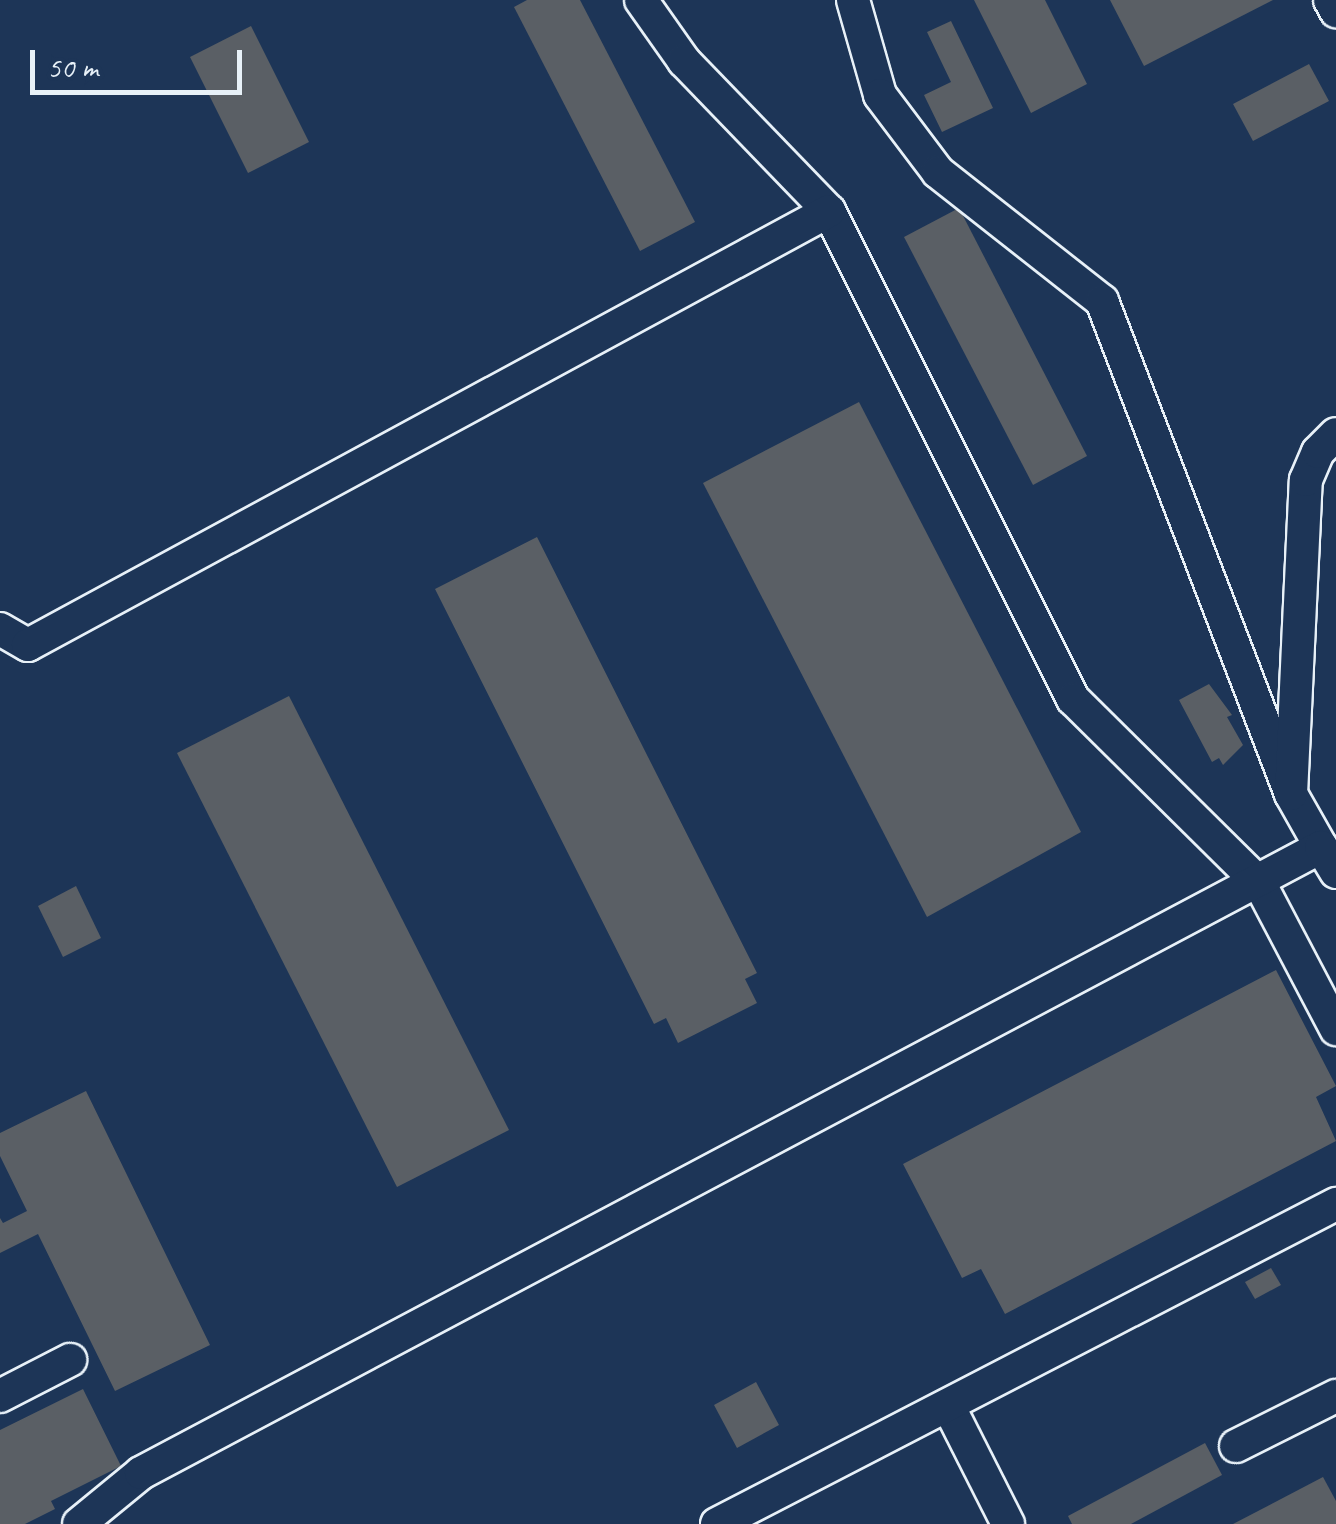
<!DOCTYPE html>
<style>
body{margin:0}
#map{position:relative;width:1336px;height:1524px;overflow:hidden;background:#1d3557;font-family:Caveat,sans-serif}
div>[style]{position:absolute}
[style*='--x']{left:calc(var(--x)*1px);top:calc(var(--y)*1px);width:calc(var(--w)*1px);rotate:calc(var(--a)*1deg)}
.building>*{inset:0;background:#5a5f65}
.roads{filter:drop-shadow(2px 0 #e8f1f8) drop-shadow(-2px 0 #e8f1f8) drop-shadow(0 2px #e8f1f8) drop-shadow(0 -2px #e8f1f8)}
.minor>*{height:32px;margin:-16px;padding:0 16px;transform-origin:16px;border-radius:16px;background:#1d3557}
span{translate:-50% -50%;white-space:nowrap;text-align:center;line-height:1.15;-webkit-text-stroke:9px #1d3557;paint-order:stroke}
.scale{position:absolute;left:30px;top:50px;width:212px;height:45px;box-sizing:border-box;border:5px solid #e8f1f8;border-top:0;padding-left:12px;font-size:30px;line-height:35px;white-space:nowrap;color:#e8f1f8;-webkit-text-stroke:8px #1d3557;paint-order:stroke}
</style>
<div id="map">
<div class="building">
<i style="clip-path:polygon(527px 0,580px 0,695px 222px,640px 251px,514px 7px)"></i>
<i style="clip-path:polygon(974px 0,1045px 0,1087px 84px,1031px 113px)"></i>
<i style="clip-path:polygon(1110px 0,1273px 0,1144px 66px)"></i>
<i style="clip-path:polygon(951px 21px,993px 108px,942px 132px,924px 95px,951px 82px,927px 32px)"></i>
<i style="clip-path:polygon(251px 26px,309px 142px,248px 173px,190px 57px)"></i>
<i style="clip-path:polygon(1309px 64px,1329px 101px,1253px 141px,1233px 104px)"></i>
<i style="clip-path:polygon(959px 208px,1087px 456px,1033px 485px,904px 237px)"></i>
<i style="clip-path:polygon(859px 402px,1081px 832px,927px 917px,703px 483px)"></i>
<i style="clip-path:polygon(537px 537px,757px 973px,745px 979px,757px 1003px,678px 1043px,666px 1018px,654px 1024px,435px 589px)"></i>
<i style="clip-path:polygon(1209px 684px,1232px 715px,1227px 717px,1243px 745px,1223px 765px,1219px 758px,1212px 762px,1179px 700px)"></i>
<i style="clip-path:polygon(289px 696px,509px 1130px,397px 1187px,177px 753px)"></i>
<i style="clip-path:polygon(76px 886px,101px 938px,63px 957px,38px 906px)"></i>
<i style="clip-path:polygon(1276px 970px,1336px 1086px,1316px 1097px,1336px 1141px,1005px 1314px,981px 1269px,962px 1278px,903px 1164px)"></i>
<i style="clip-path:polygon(86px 1091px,210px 1345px,115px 1391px,38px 1234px,0 1253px,0 1218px,3px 1223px,27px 1211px,0 1156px,0 1133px)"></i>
<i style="clip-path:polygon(1271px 1268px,1281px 1285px,1255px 1299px,1245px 1282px)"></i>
<i style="clip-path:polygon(756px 1382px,779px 1425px,737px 1448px,714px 1405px)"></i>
<i style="clip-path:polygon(83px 1389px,121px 1466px,51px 1501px,55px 1509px,25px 1524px,0 1524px,0 1430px)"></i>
<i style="clip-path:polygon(1205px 1443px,1222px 1475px,1131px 1524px,1072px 1524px,1068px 1516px)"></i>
<i style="clip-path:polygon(1323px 1477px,1336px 1501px,1336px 1524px,1233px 1524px)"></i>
</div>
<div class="roads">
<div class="minor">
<i style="--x:641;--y:0;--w:75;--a:54.8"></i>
<i style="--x:684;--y:61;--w:209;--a:46"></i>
<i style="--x:829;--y:211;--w:546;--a:63.43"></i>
<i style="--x:1073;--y:699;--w:263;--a:44.7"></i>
<i style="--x:1260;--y:884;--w:164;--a:62.3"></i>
<i style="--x:853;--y:0;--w:99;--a:74.1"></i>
<i style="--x:880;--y:95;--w:96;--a:53"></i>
<i style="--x:938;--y:172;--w:209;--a:38.2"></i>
<i style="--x:1102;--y:301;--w:528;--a:69.02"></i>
<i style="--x:1330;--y:0;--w:13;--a:61"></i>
<i style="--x:0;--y:629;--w:32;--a:30"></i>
<i style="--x:28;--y:645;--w:911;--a:-28.45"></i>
<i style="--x:1321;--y:847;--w:61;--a:-119.5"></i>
<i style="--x:1291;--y:794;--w:314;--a:-87.3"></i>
<i style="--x:1306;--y:480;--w:30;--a:-67"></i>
<i style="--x:1318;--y:452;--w:25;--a:-45"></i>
<i style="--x:0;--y:1396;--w:79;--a:-27.2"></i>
<i style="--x:949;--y:1407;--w:131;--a:63.2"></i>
<i style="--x:1236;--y:1446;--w:112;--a:-26.6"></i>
<i style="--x:79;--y:1524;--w:80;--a:-39.4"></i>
<i style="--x:141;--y:1473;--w:1336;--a:-27.95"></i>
<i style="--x:1321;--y:847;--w:29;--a:59"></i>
<i style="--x:717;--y:1524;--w:697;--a:-27.34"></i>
</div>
</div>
<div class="scale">50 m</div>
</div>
